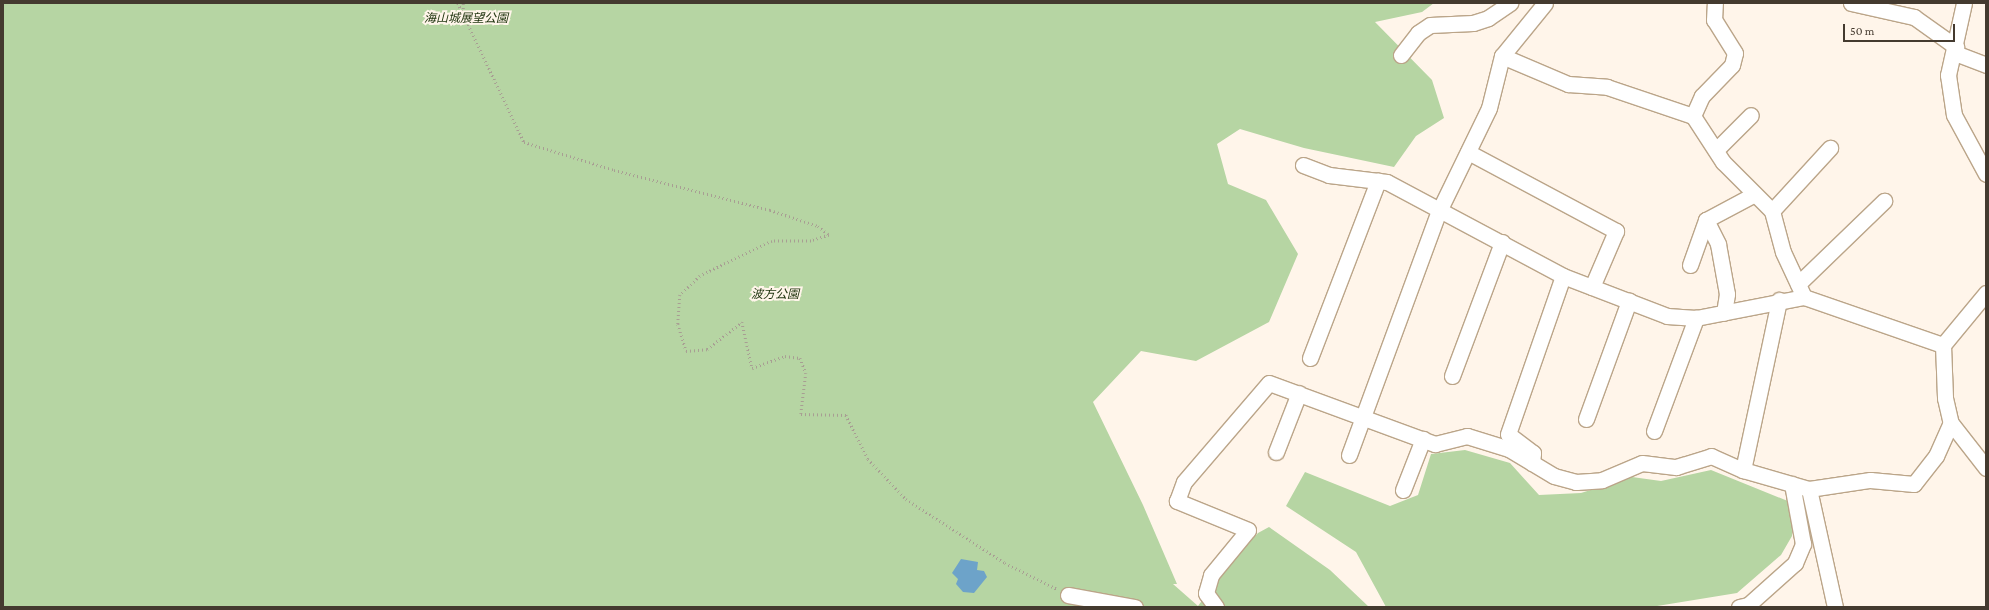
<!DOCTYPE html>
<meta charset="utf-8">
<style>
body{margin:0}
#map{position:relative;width:1989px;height:610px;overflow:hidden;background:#fff5ea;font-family:"Crimson Pro","Noto Sans JP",serif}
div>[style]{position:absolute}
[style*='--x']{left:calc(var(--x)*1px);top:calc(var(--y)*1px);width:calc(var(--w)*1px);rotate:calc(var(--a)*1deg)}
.green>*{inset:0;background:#b6d5a3}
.water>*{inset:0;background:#6da3c9}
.path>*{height:2.5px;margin-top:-1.25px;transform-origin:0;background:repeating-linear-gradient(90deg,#a89e93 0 1px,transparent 0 4px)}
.roads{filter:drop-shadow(1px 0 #bba589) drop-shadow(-1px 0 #bba589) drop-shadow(0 1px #bba589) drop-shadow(0 -1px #bba589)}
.street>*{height:15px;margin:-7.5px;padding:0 7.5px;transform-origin:7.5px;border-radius:7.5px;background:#fff}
span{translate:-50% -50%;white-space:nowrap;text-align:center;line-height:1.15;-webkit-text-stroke:4px #fff5ea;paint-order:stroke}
.park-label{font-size:12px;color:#1b300a;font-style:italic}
.frame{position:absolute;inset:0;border:4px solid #443a2f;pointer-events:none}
.scale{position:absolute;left:1843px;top:24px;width:112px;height:18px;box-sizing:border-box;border:2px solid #443a2f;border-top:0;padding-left:5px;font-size:12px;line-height:14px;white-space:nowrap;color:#443a2f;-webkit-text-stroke:3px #fff5ea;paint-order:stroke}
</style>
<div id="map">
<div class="green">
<i style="clip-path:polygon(3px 3px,1434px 3px,1422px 12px,1375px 22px,1432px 80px,1444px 118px,1416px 136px,1394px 167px,1304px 148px,1240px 129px,1217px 144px,1228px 184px,1266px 200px,1298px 254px,1269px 322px,1196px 361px,1141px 351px,1093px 402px,1143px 505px,1177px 584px,1173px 584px,1198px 606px,1231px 561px,1258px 533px,1269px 527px,1330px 570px,1369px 607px,3px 607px)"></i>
<i style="clip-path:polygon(1465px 450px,1510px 463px,1539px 495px,1581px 493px,1632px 477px,1661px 481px,1711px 470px,1795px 504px,1792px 536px,1781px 555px,1737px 593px,1651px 607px,1386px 607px,1356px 552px,1286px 506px,1305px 472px,1390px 506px,1418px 495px,1431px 454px)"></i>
</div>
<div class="water">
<i style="clip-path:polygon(961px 559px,978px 562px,977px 570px,984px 571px,987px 577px,974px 593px,963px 592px,956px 584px,958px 579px,952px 573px)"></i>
</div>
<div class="path">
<i style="--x:458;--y:3;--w:154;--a:64.6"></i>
<i style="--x:524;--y:142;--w:94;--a:17.3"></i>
<i style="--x:614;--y:170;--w:161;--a:14.4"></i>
<i style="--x:770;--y:210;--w:51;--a:18.4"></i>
<i style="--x:818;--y:226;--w:14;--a:39"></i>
<i style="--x:829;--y:235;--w:19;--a:162"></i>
<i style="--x:811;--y:241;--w:39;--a:180"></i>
<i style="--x:772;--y:241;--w:80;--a:154.1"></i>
<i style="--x:700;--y:276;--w:28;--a:136"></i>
<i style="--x:680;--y:295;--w:29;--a:94"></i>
<i style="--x:678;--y:324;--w:28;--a:73"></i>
<i style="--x:686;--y:351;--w:21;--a:-5"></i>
<i style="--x:707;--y:349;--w:44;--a:-37.6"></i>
<i style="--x:742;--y:322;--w:47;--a:77.7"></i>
<i style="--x:752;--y:368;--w:35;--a:-20"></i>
<i style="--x:785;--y:356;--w:15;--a:8"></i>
<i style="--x:800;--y:358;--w:16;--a:68"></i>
<i style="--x:806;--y:373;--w:41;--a:97"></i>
<i style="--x:801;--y:414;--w:45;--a:1.3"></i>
<i style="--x:846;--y:415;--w:49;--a:63.4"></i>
<i style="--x:868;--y:459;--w:55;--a:46.5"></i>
<i style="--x:906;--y:499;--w:118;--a:32.9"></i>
<i style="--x:1005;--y:563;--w:58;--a:26.6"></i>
<i style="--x:463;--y:13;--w:10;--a:-90"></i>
</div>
<div class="roads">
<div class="street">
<i style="--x:1851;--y:3;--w:65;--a:12.5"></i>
<i style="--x:1914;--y:17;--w:52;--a:35.5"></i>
<i style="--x:1964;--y:3;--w:74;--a:102.5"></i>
<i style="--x:1948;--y:75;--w:40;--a:81.5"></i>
<i style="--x:1954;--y:115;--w:67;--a:61.5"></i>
<i style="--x:1955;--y:53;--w:33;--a:21"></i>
<i style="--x:1401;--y:55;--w:28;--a:-52"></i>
<i style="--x:1418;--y:33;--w:14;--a:-34"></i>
<i style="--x:1430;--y:25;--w:43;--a:-2.7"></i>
<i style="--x:1473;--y:23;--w:16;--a:-18"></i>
<i style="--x:1488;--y:18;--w:27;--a:-34"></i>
<i style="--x:1502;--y:56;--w:72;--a:23"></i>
<i style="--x:1568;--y:84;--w:39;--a:4"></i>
<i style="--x:1607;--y:87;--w:91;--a:18.6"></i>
<i style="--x:1693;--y:116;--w:55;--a:56.9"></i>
<i style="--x:1723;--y:162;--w:69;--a:45"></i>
<i style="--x:1772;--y:211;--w:42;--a:75"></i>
<i style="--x:1783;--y:252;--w:50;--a:65"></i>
<i style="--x:1693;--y:116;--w:22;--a:-66"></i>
<i style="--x:1702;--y:96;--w:43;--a:-45.9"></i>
<i style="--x:1732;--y:65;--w:12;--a:-76"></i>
<i style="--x:1735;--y:53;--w:39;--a:-122"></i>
<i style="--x:1714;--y:20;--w:17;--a:-87"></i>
<i style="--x:1716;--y:150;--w:49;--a:-45"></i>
<i style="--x:1468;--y:152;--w:168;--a:28.1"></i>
<i style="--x:1616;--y:231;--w:61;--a:113.2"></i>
<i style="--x:1303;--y:165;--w:28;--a:21"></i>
<i style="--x:1329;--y:175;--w:58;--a:6.9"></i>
<i style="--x:1387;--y:182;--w:200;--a:28.1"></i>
<i style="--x:1563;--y:276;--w:111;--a:21"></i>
<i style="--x:1667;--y:316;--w:29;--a:4"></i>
<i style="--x:1696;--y:318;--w:110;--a:-11"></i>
<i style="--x:1804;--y:297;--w:147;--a:19.1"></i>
<i style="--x:1772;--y:211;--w:86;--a:-47.4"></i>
<i style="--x:1706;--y:220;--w:27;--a:63"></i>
<i style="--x:1718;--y:244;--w:51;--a:79.8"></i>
<i style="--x:1727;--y:294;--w:19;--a:99"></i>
<i style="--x:1690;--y:265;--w:48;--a:-70.4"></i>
<i style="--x:1706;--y:220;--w:55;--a:-28"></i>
<i style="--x:1798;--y:284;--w:120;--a:-44"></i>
<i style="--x:1986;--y:293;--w:67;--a:129.6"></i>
<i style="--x:1943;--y:345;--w:53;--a:87.8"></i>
<i style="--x:1945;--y:398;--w:26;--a:77"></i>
<i style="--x:1951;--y:423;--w:57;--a:52.1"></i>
<i style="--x:1310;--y:358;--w:190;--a:-69"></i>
<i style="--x:1452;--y:376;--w:143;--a:-69.5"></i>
<i style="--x:1586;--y:419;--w:126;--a:-70"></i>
<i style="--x:1654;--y:431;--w:121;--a:-69.6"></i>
<i style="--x:1276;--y:452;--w:63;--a:-68.7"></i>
<i style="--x:1349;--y:455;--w:260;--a:-69.8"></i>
<i style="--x:1439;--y:211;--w:114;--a:-64.1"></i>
<i style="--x:1489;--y:108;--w:54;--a:-76"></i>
<i style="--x:1502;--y:56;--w:68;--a:-50.9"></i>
<i style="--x:1532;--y:463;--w:10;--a:-84"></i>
<i style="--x:1533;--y:453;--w:31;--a:-143"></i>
<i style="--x:1508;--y:434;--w:167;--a:-70.8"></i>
<i style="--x:1743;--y:470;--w:174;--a:-78"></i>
<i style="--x:1809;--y:489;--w:121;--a:77.6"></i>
<i style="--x:1403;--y:490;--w:55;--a:-68.6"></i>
<i style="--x:1068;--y:595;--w:68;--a:10.2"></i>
<i style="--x:1216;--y:607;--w:17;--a:-126"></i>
<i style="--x:1206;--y:593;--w:19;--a:-74"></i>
<i style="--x:1211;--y:575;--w:58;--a:-50.6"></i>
<i style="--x:1248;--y:530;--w:77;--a:-157.8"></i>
<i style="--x:1177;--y:501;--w:20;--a:-70"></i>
<i style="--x:1184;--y:482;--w:130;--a:-49.4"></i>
<i style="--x:1269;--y:383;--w:177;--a:20.2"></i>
<i style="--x:1435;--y:444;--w:33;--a:-14"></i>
<i style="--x:1467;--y:436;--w:44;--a:17.2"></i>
<i style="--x:1509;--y:449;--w:52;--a:31"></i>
<i style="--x:1554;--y:476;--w:23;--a:15"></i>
<i style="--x:1576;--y:482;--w:26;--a:-4"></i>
<i style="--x:1602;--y:480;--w:43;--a:-23"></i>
<i style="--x:1642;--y:463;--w:34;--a:7"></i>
<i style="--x:1676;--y:467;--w:37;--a:-17"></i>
<i style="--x:1711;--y:456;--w:35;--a:24"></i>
<i style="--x:1743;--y:470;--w:69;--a:16.1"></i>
<i style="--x:1809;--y:489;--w:62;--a:-8.4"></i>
<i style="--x:1870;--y:480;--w:44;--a:5.2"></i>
<i style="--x:1914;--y:484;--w:36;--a:-52"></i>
<i style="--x:1936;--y:456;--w:36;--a:-66"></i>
<i style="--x:1739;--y:607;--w:9;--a:-13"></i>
<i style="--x:1748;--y:605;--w:63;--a:-41.8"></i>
<i style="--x:1795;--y:563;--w:21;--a:-67"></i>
<i style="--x:1803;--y:544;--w:61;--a:-100.4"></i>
</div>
</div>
<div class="park-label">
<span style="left:466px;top:19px">海山城展望公園</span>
<span style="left:775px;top:295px">波方公園</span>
</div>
<div class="frame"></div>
<div class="scale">50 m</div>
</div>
